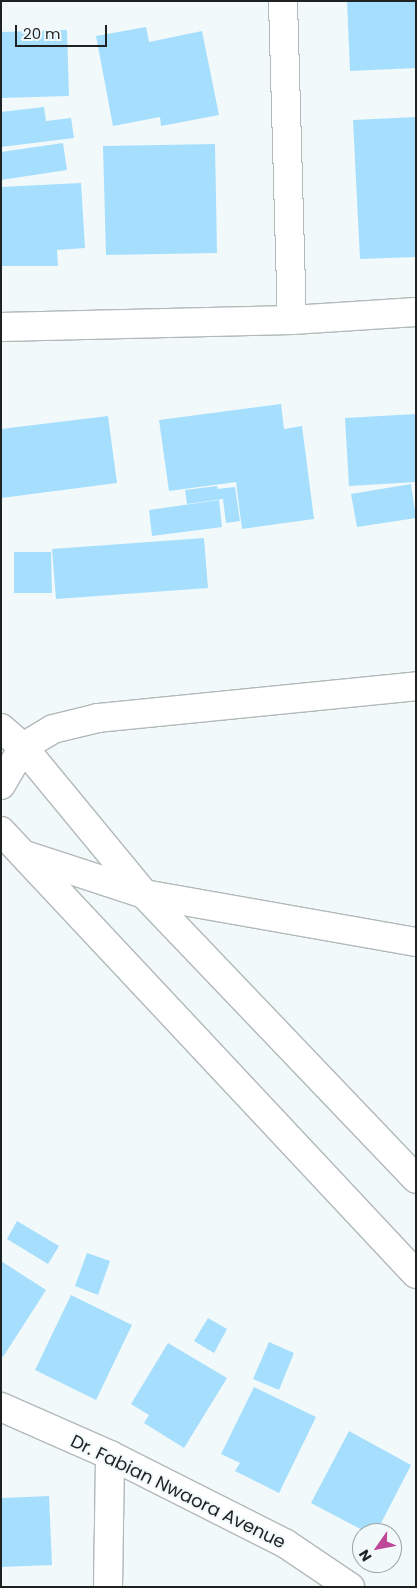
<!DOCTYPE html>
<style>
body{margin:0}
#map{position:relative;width:417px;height:1588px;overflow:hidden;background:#f2f9fa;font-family:Poppins,sans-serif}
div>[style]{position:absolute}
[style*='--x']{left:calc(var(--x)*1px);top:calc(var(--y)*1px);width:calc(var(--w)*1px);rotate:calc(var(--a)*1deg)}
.building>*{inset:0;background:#a6dffd}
.roads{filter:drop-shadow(1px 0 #b2b9b9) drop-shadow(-1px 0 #b2b9b9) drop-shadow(0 1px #b2b9b9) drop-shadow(0 -1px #b2b9b9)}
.minor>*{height:28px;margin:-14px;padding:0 14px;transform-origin:14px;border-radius:14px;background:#fff}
.secondary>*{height:28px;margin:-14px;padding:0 14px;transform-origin:14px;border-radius:14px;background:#fff}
span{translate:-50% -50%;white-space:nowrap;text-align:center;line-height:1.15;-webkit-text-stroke:4px #f2f9fa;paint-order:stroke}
.street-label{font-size:18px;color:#1f2222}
.frame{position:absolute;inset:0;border:2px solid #1f2222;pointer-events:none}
.north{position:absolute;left:352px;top:1523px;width:50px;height:50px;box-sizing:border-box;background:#f2f9fa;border:1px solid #9ea3a4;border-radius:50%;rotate:237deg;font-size:14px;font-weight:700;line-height:20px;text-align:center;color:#1f2222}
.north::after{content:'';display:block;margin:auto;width:18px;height:22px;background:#bf4699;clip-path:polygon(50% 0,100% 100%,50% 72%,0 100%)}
.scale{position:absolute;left:15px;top:25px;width:92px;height:22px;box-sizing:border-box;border:2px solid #1f2222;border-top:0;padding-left:6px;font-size:15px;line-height:18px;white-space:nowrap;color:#1f2222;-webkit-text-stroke:4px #f2f9fa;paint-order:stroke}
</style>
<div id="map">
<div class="building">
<i style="clip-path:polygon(347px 1px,416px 1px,416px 68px,350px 71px)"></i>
<i style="clip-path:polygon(146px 27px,149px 42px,202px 31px,219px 115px,161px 126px,160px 117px,113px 126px,96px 36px)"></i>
<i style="clip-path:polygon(67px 30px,69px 96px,1px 98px,1px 32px)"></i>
<i style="clip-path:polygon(44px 107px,46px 121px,71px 118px,74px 138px,1px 147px,1px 112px)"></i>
<i style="clip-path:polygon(416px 117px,416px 257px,360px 259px,353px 120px)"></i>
<i style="clip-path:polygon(63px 143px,67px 170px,1px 180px,1px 152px)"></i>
<i style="clip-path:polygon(215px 144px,217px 253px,106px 255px,103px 146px)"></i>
<i style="clip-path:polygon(81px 183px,85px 248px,57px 250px,58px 266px,1px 266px,1px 187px)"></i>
<i style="clip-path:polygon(281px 404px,284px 429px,302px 426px,314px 519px,242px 529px,236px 482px,169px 491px,159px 420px)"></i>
<i style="clip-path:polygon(416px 414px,416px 482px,349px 486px,345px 418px)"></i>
<i style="clip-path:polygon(108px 416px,117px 483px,1px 498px,1px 429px)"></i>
<i style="clip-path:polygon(411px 484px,416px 518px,357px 527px,351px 494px)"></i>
<i style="clip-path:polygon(217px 486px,218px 489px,235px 487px,240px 521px,226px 523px,223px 499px,187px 504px,185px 490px)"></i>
<i style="clip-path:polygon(219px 500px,222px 527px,152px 536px,149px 510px)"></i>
<i style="clip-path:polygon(204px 538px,208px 588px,56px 599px,52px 549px)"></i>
<i style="clip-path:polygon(14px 552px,51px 552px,52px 593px,14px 593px)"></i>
<i style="clip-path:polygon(17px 1221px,59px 1246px,48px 1264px,7px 1239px)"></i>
<i style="clip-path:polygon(87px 1253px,110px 1261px,98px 1295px,75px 1286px)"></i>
<i style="clip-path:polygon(1px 1261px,46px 1290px,3px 1357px,1px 1356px)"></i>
<i style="clip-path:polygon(71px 1295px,132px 1325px,96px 1400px,35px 1370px)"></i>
<i style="clip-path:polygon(208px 1318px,227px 1329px,214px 1353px,194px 1341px)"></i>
<i style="clip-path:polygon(269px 1342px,294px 1353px,279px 1390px,253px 1379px)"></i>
<i style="clip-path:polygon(168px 1343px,227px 1378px,184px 1448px,144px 1423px,149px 1415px,131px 1404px)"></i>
<i style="clip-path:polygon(254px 1387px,316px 1417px,279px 1493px,235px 1471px,240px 1463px,221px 1454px)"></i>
<i style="clip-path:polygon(349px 1431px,411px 1465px,376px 1533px,368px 1533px,311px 1503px)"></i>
<i style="clip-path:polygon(49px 1496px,52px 1565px,1px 1567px,1px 1498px)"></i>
</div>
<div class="roads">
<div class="minor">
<i style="--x:283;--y:1;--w:319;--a:88.4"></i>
<i style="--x:1;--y:327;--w:291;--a:-1.4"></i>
<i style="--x:292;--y:320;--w:124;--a:-3.7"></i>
<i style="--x:23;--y:747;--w:190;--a:50.5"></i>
<i style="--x:144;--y:894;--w:394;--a:46.3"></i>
<i style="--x:1;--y:785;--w:44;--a:-59.9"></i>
<i style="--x:23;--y:747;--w:35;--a:-31"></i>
<i style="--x:53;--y:729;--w:46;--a:-13.7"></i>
<i style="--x:98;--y:718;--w:320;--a:-5.7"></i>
<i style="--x:1;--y:831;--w:607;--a:46.87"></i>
<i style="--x:25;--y:855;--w:125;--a:18.1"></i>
<i style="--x:144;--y:894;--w:276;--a:10"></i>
<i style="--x:1;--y:1407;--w:119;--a:23.8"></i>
<i style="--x:110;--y:1455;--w:197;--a:26.8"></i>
<i style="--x:286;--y:1544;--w:77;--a:33.9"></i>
<i style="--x:108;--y:1587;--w:132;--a:-89.1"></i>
</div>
<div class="secondary">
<i style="--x:1;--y:728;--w:29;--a:41"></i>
</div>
</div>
<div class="street-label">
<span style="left:178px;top:1492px;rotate:26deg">Dr. Fabian Nwaora Avenue</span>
</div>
<div class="frame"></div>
<div class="north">N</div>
<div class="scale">20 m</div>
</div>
